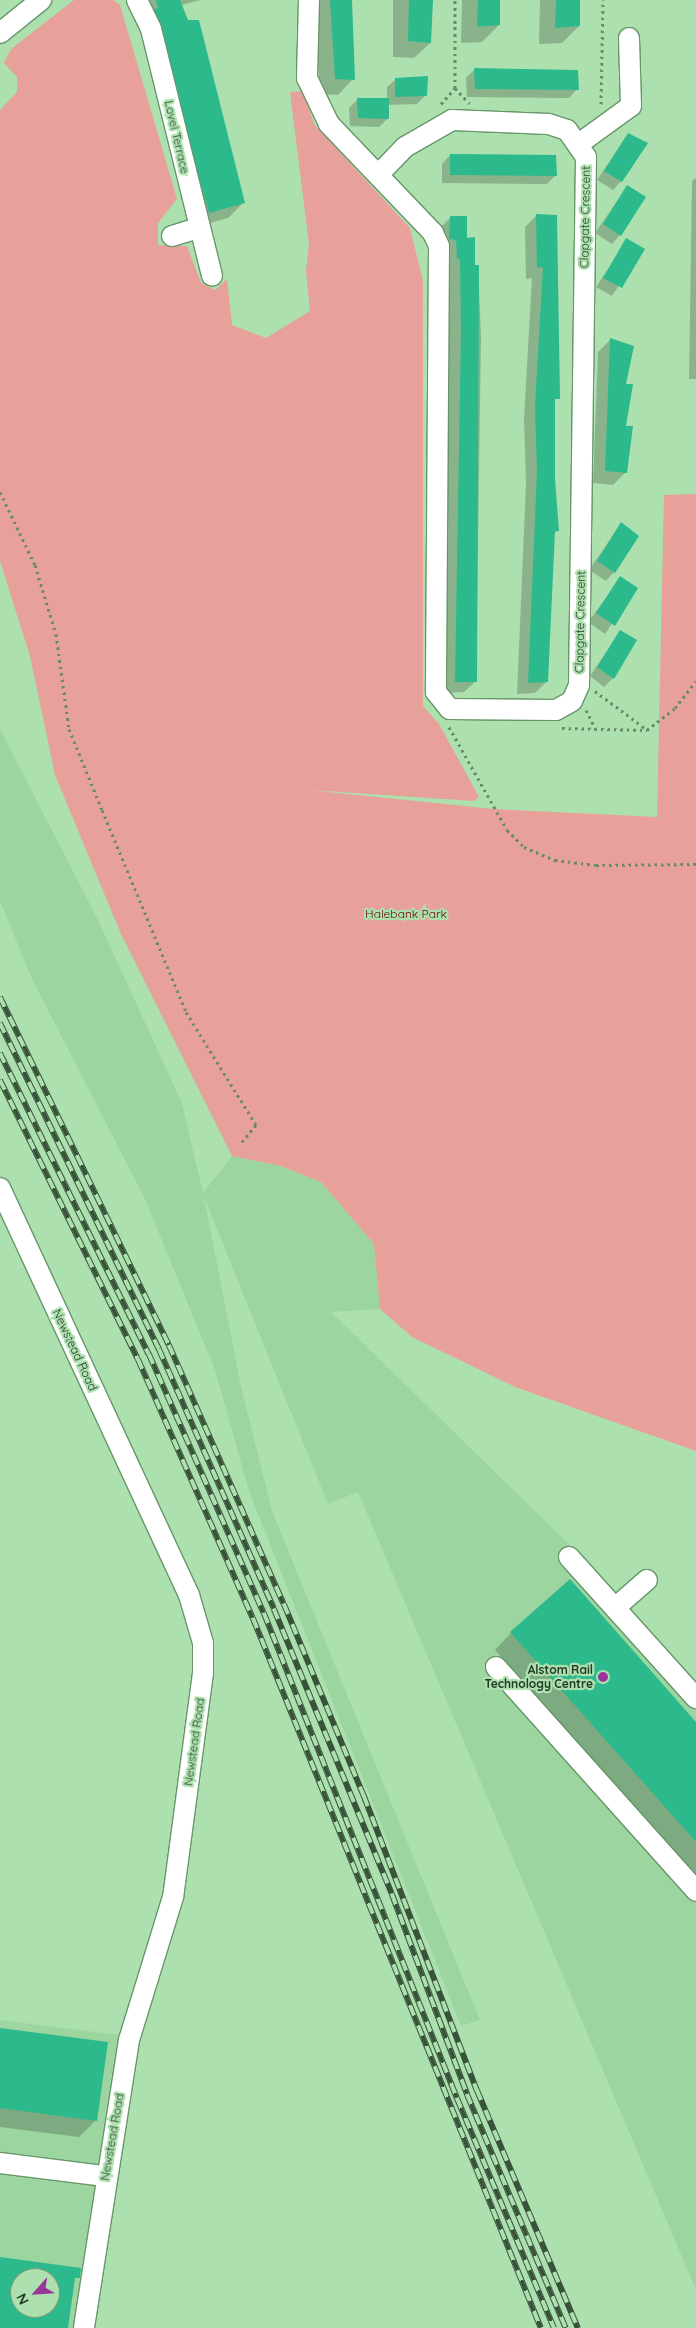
<!DOCTYPE html>
<style>
body{margin:0}
#map{position:relative;width:696px;height:2328px;overflow:hidden;background:#ade0af;font-family:Quicksand,sans-serif}
div>[style]{position:absolute}
[style*='--x']{left:calc(var(--x)*1px);top:calc(var(--y)*1px);width:calc(var(--w)*1px);rotate:calc(var(--a)*1deg)}
.built>*{inset:0;background:#9dd5a0}
.green>*{inset:0;background:#e7a19a}
.shadow>*{inset:0;background:#0003}
.building>*{inset:0;background:#2cb98c}
.path>*{height:3px;margin-top:-1.5px;transform-origin:0;background:repeating-linear-gradient(90deg,#678a69 0 2.5px,transparent 0 6.5px)}
.roads{filter:drop-shadow(1px 0 #669669) drop-shadow(-1px 0 #669669) drop-shadow(0 1px #669669) drop-shadow(0 -1px #669669)}
.minor>*{height:20px;margin:-10px;padding:0 10px;transform-origin:10px;border-radius:10px;background:#fff}
.rail>*{height:5.5px;margin-top:-2.75px;transform-origin:0;background:repeating-linear-gradient(90deg,#ade0af 0 11px,#39533b 0 22px);box-sizing:border-box;border-block:1px solid #39533b}
.dots>*{width:14px;height:14px;translate:-50% -50%;box-sizing:border-box;border:2px solid #ade0af;border-radius:50%}
span{translate:-50% -50%;white-space:nowrap;text-align:center;line-height:1.15;-webkit-text-stroke:4.5px #ade0af;paint-order:stroke}
.street-label{font-size:12px;color:#243926}
.park-label{font-size:12px;color:#69020a}
.poi-label{font-size:12px;color:#243926;font-weight:700}
.right{translate:-100% -50%;text-align:right}
.north{position:absolute;left:10px;top:2268px;width:50px;height:50px;box-sizing:border-box;background:#ade0af;border:1px solid #769d78;border-radius:50%;rotate:244deg;font-size:14px;font-weight:700;line-height:20px;text-align:center;color:#243926}
.north::after{content:'';display:block;margin:auto;width:18px;height:22px;background:#97359b;clip-path:polygon(50% 0,100% 100%,50% 72%,0 100%)}
</style>
<div id="map">
<div class="built">
<i style="clip-path:polygon(0 729px,98px 920px,182px 1103px,203px 1193px,232px 1156px,281px 1166px,321px 1182px,374px 1244px,380px 1309px,331px 1312px,580px 1555px,696px 1685px,696px 2290px,358px 1492px,328px 1504px,204px 1197px,241px 1387px,272px 1511px,480px 2020px,461px 2026px,249px 1491px,215px 1370px,145px 1199px,32px 979px,0 901px)"></i>
<i style="clip-path:polygon(evenodd,0 2020px,127px 2036px,95px 2328px,0 2328px,0 2020px,20px 2278px,50px 2278px,50px 2308px,20px 2308px,20px 2278px)"></i>
</div>
<div class="green">
<i style="clip-path:polygon(74px 0,113px 0,120px 5px,177px 199px,158px 223px,158px 245px,187px 246px,201px 283px,215px 290px,227px 279px,232px 325px,266px 338px,310px 311px,306px 271px,309px 244px,290px 92px,303px 91px,314px 124px,410px 228px,423px 281px,423px 706px,439px 724px,479px 797px,474px 801px,309px 790px,494px 809px,657px 817px,664px 495px,696px 494px,696px 1451px,515px 1387px,412px 1337px,380px 1309px,374px 1244px,321px 1182px,281px 1166px,232px 1156px,121px 934px,55px 775px,30px 656px,0 561px,0 110px,17px 92px,17px 77px,4px 63px,11px 49px)"></i>
</div>
<div class="shadow">
<i style="clip-path:polygon(136px 0,201px 0,181px 5px,243px 203px,228px 218px,193px 228px)"></i>
<i style="clip-path:polygon(315px 0,351px 0,353px 79px,338px 95px,320px 94px)"></i>
<i style="clip-path:polygon(393px 0,432px 0,430px 43px,414px 58px,393px 57px)"></i>
<i style="clip-path:polygon(462px 0,499px 0,499px 25px,482px 42px,461px 43px)"></i>
<i style="clip-path:polygon(540px 0,579px 0,579px 26px,562px 43px,539px 44px)"></i>
<i style="clip-path:polygon(475px 69px,577px 89px,569px 98px,467px 97px,466px 78px)"></i>
<i style="clip-path:polygon(396px 79px,425px 96px,417px 104px,388px 105px,388px 118px,379px 127px,350px 126px,349px 108px,358px 99px,387px 99px,387px 87px)"></i>
<i style="clip-path:polygon(628px 134px,621px 181px,613px 190px,597px 180px)"></i>
<i style="clip-path:polygon(450px 155px,556px 175px,547px 184px,442px 183px,442px 164px)"></i>
<i style="clip-path:polygon(696px 178px,696px 379px,689px 379px,692px 181px)"></i>
<i style="clip-path:polygon(627px 187px,620px 235px,612px 244px,595px 233px)"></i>
<i style="clip-path:polygon(537px 215px,556px 216px,554px 479px,558px 530px,553px 535px,547px 681px,535px 693px,517px 694px,526px 484px,524px 419px,532px 278px,526px 279px,525px 227px)"></i>
<i style="clip-path:polygon(450px 218px,466px 239px,473px 266px,478px 266px,481px 337px,476px 681px,464px 692px,444px 693px,450px 270px,446px 270px,439px 229px)"></i>
<i style="clip-path:polygon(627px 240px,643px 249px,612px 296px,596px 287px)"></i>
<i style="clip-path:polygon(611px 339px,624px 386px,626px 472px,613px 485px,593px 483px,598px 352px)"></i>
<i style="clip-path:polygon(621px 524px,614px 572px,606px 581px,589px 570px)"></i>
<i style="clip-path:polygon(621px 578px,636px 588px,605px 634px,588px 622px)"></i>
<i style="clip-path:polygon(620px 632px,613px 678px,604px 687px,590px 676px)"></i>
<i style="clip-path:polygon(511px 1633px,696px 1724px,696px 1877px,495px 1650px)"></i>
<i style="clip-path:polygon(0 2029px,96px 2120px,79px 2137px,0 2127px)"></i>
</div>
<div class="building">
<i style="clip-path:polygon(156px 0,180px 0,188px 20px,199px 20px,245px 203px,209px 213px,154px 9px,158px 8px)"></i>
<i style="clip-path:polygon(330px 0,352px 0,355px 80px,335px 79px)"></i>
<i style="clip-path:polygon(409px 0,433px 0,431px 43px,408px 41px)"></i>
<i style="clip-path:polygon(478px 0,500px 0,500px 25px,477px 27px)"></i>
<i style="clip-path:polygon(556px 0,580px 0,580px 26px,555px 28px)"></i>
<i style="clip-path:polygon(474px 68px,578px 70px,579px 90px,475px 89px)"></i>
<i style="clip-path:polygon(428px 76px,427px 96px,395px 97px,395px 78px)"></i>
<i style="clip-path:polygon(357px 98px,389px 98px,389px 119px,358px 118px)"></i>
<i style="clip-path:polygon(628px 133px,648px 143px,622px 182px,604px 171px)"></i>
<i style="clip-path:polygon(450px 154px,556px 155px,557px 176px,450px 175px)"></i>
<i style="clip-path:polygon(627px 185px,646px 197px,621px 236px,603px 224px)"></i>
<i style="clip-path:polygon(536px 214px,557px 215px,560px 399px,555px 399px,555px 479px,559px 531px,555px 531px,548px 682px,528px 683px,537px 472px,535px 406px,543px 267px,537px 268px)"></i>
<i style="clip-path:polygon(450px 216px,467px 216px,467px 238px,475px 237px,475px 265px,479px 265px,477px 682px,455px 682px,461px 331px,460px 259px,457px 259px,456px 240px,449px 239px)"></i>
<i style="clip-path:polygon(626px 238px,645px 249px,622px 288px,603px 278px)"></i>
<i style="clip-path:polygon(610px 338px,634px 346px,626px 384px,633px 384px,626px 426px,633px 426px,627px 473px,605px 471px)"></i>
<i style="clip-path:polygon(621px 522px,639px 536px,615px 573px,597px 561px)"></i>
<i style="clip-path:polygon(620px 576px,638px 588px,615px 626px,596px 613px)"></i>
<i style="clip-path:polygon(620px 630px,637px 640px,614px 679px,597px 667px)"></i>
<i style="clip-path:polygon(570px 1579px,696px 1722px,696px 1842px,510px 1632px)"></i>
<i style="clip-path:polygon(0 2028px,108px 2042px,97px 2121px,0 2108px)"></i>
<i style="clip-path:polygon(evenodd,0 2257px,81px 2268px,80px 2278px,75px 2278px,68px 2328px,0 2328px,0 2257px,20px 2278px,50px 2278px,50px 2308px,20px 2308px,20px 2278px)"></i>
</div>
<div class="path">
<i style="--x:455;--y:88;--w:88;--a:-90"></i>
<i style="--x:441;--y:104;--w:21;--a:-49"></i>
<i style="--x:455;--y:88;--w:21;--a:47"></i>
<i style="--x:601;--y:104;--w:104;--a:-88.9"></i>
<i style="--x:0;--y:492;--w:81;--a:64.4"></i>
<i style="--x:35;--y:565;--w:72;--a:73.1"></i>
<i style="--x:56;--y:634;--w:96;--a:82.2"></i>
<i style="--x:69;--y:729;--w:87;--a:67.8"></i>
<i style="--x:102;--y:810;--w:219;--a:67.4"></i>
<i style="--x:186;--y:1012;--w:133;--a:58.2"></i>
<i style="--x:256;--y:1125;--w:23;--a:130"></i>
<i style="--x:595;--y:691;--w:64;--a:36.7"></i>
<i style="--x:586;--y:710;--w:20;--a:63"></i>
<i style="--x:449;--y:727;--w:118;--a:60.6"></i>
<i style="--x:507;--y:830;--w:24;--a:45"></i>
<i style="--x:524;--y:847;--w:34;--a:23"></i>
<i style="--x:555;--y:860;--w:41;--a:7"></i>
<i style="--x:596;--y:865;--w:100;--a:-0.6"></i>
<i style="--x:562;--y:728;--w:85;--a:1.3"></i>
<i style="--x:647;--y:730;--w:36;--a:-38"></i>
<i style="--x:675;--y:708;--w:34;--a:-52"></i>
</div>
<div class="roads">
<div class="minor">
<i style="--x:137;--y:0;--w:32;--a:64"></i>
<i style="--x:151;--y:29;--w:254;--a:76.1"></i>
<i style="--x:309;--y:0;--w:78;--a:91.5"></i>
<i style="--x:307;--y:78;--w:51;--a:64.4"></i>
<i style="--x:329;--y:124;--w:151;--a:46.3"></i>
<i style="--x:433;--y:233;--w:14;--a:65"></i>
<i style="--x:439;--y:246;--w:446;--a:90.4"></i>
<i style="--x:436;--y:692;--w:22;--a:51"></i>
<i style="--x:450;--y:709;--w:106;--a:0.5"></i>
<i style="--x:556;--y:710;--w:18;--a:-29"></i>
<i style="--x:572;--y:701;--w:17;--a:-66"></i>
<i style="--x:579;--y:685;--w:528;--a:-89.24"></i>
<i style="--x:586;--y:157;--w:33;--a:-125"></i>
<i style="--x:567;--y:130;--w:20;--a:-162"></i>
<i style="--x:548;--y:124;--w:96;--a:-177.6"></i>
<i style="--x:452;--y:120;--w:54;--a:150.1"></i>
<i style="--x:405;--y:147;--w:37;--a:134"></i>
<i style="--x:0;--y:33;--w:53;--a:-38.8"></i>
<i style="--x:580;--y:143;--w:63;--a:-36"></i>
<i style="--x:631;--y:106;--w:68;--a:-91.7"></i>
<i style="--x:172;--y:236;--w:27;--a:-17"></i>
<i style="--x:0;--y:1188;--w:449;--a:65.1"></i>
<i style="--x:189;--y:1595;--w:50;--a:73.7"></i>
<i style="--x:203;--y:1643;--w:30;--a:90"></i>
<i style="--x:203;--y:1673;--w:226;--a:97.6"></i>
<i style="--x:173;--y:1897;--w:150;--a:107.1"></i>
<i style="--x:129;--y:2040;--w:291;--a:98.9"></i>
<i style="--x:569;--y:1557;--w:190;--a:48"></i>
<i style="--x:616;--y:1607;--w:41;--a:-41.1"></i>
<i style="--x:496;--y:1667;--w:300;--a:48.2"></i>
<i style="--x:0;--y:2163;--w:106;--a:7.1"></i>
</div>
</div>
<div class="rail">
<i style="--x:0;--y:997;--w:387;--a:64.1"></i>
<i style="--x:169;--y:1345;--w:283;--a:66.1"></i>
<i style="--x:284;--y:1604;--w:208;--a:67.4"></i>
<i style="--x:364;--y:1796;--w:315;--a:69"></i>
<i style="--x:477;--y:2090;--w:259;--a:67"></i>
<i style="--x:0;--y:1023;--w:363;--a:64"></i>
<i style="--x:159;--y:1349;--w:284;--a:66.1"></i>
<i style="--x:274;--y:1609;--w:308;--a:67.5"></i>
<i style="--x:392;--y:1894;--w:214;--a:69.4"></i>
<i style="--x:467;--y:2094;--w:254;--a:67.1"></i>
<i style="--x:0;--y:1053;--w:336;--a:63.7"></i>
<i style="--x:149;--y:1354;--w:283;--a:66.1"></i>
<i style="--x:264;--y:1613;--w:522;--a:68.3"></i>
<i style="--x:457;--y:2098;--w:250;--a:67.1"></i>
<i style="--x:0;--y:1080;--w:311;--a:63.7"></i>
<i style="--x:138;--y:1359;--w:283;--a:66.1"></i>
<i style="--x:253;--y:1618;--w:766;--a:67.92"></i>
</div>
<div class="dots">
<i style="left:603px;top:1677px;background:#97359b"></i>
</div>
<div class="street-label">
<span style="left:177px;top:137px;rotate:77deg">Lovel Terrace</span>
<span style="left:585px;top:217px;rotate:-89deg">Clapgate Crescent</span>
<span style="left:580px;top:622px;rotate:-89deg">Clapgate Crescent</span>
<span style="left:75px;top:1350px;rotate:65deg">Newstead Road</span>
<span style="left:194px;top:1742px;rotate:-82deg">Newstead Road</span>
<span style="left:112px;top:2137px;rotate:-80deg">Newstead Road</span>
</div>
<div class="park-label">
<span style="left:406px;top:914px">Halebank Park</span>
</div>
<div class="poi-label">
<span class="right" style="left:593px;top:1677px">Alstom Rail<br>Technology Centre</span>
</div>
<div class="north">N</div>
</div>
